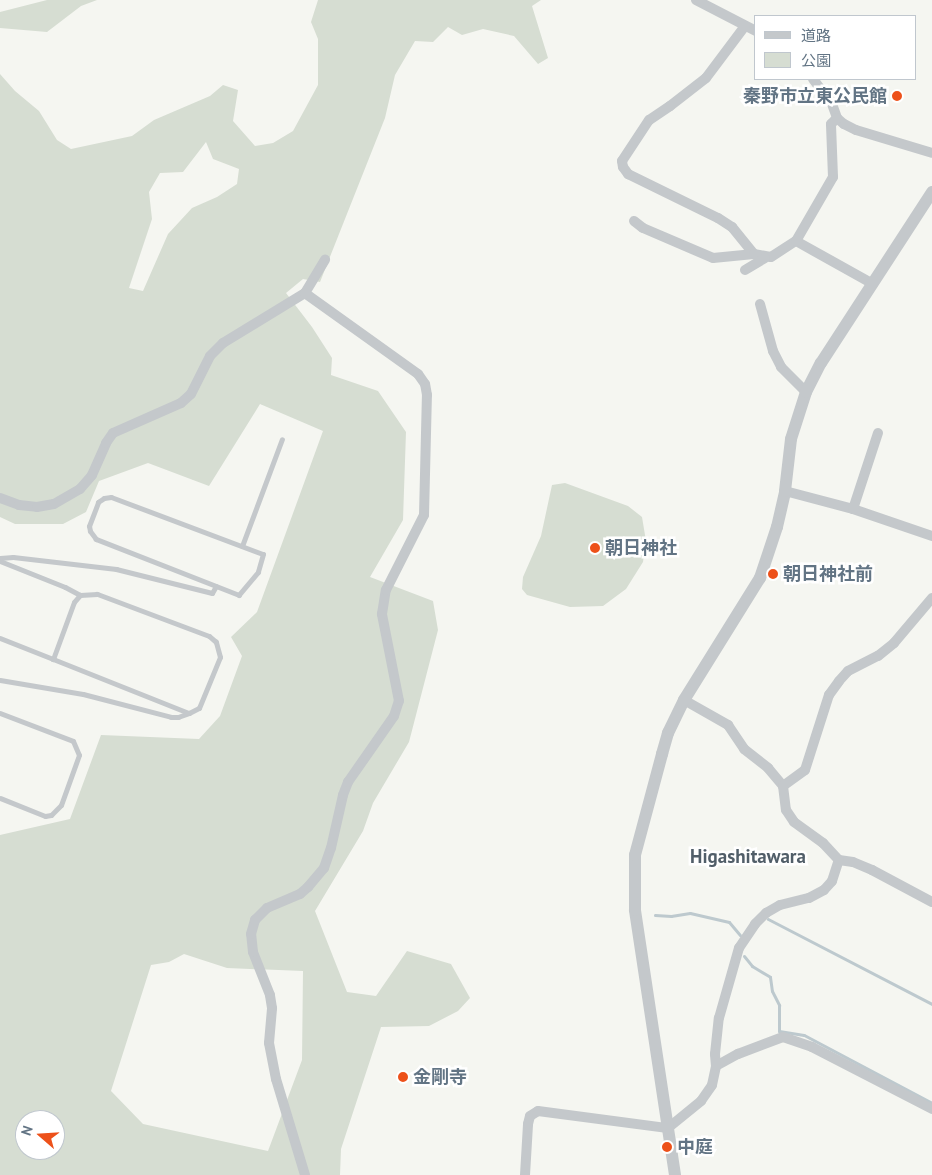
<!DOCTYPE html>
<meta charset="utf-8">
<style>
body{margin:0}
#map{position:relative;width:932px;height:1175px;overflow:hidden;background:#f5f6f1;font-family:"PT Sans","Noto Sans JP",sans-serif}
div>[style]{position:absolute}
[style*='--x']{left:calc(var(--x)*1px);top:calc(var(--y)*1px);width:calc(var(--w)*1px);rotate:calc(var(--a)*1deg)}
.green>*{inset:0;background:#d6ddd2}
.stream>*{height:3px;margin:-1.5px;padding:0 1.5px;transform-origin:1.5px;border-radius:1.5px;background:#bdc9ce}
.service>*{height:5px;margin:-2.5px;padding:0 2.5px;transform-origin:2.5px;border-radius:2.5px;background:#c4c8cb}
.minor>*{height:10px;margin:-5px;padding:0 5px;transform-origin:5px;border-radius:5px;background:#c4c8cb}
.tertiary>*{height:12px;margin:-6px;padding:0 6px;transform-origin:6px;border-radius:6px;background:#c4c8cb}
.dots>*{width:14px;height:14px;translate:-50% -50%;box-sizing:border-box;border:2px solid #fff;border-radius:50%}
span{translate:-50% -50%;white-space:nowrap;text-align:center;line-height:1.15;-webkit-text-stroke:5px #fff;paint-order:stroke}
.poi-label{font-size:18px;color:#627484;font-weight:700}
.right{translate:-100% -50%;text-align:right}
.left{translate:0 -50%;text-align:left}
.neighbourhood-label{font-size:19px;color:#515e69;font-weight:700}
.legend{position:absolute;left:754px;top:15px;width:162px;height:65px;box-sizing:border-box;background:#fff;border:1px solid #c0c7ce;margin:0;padding:6px 9px;list-style:none;font-size:15px;color:#627484}
.legend li{display:flex;align-items:center;gap:10px;height:25px}
.legend b{width:25px;border:1px solid #c0c7ce}
.north{position:absolute;left:15px;top:1110px;width:50px;height:50px;box-sizing:border-box;background:#fff;border:1px solid #c0c7ce;border-radius:50%;rotate:289deg;font-size:14px;font-weight:700;line-height:20px;text-align:center;color:#627484}
.north::after{content:'';display:block;margin:auto;width:18px;height:22px;background:#ed511a;clip-path:polygon(50% 0,100% 100%,50% 72%,0 100%)}
</style>
<div id="map">
<div class="green">
<i style="clip-path:polygon(47px 0,97px 0,81px 6px,47px 32px,0 28px,0 12px)"></i>
<i style="clip-path:polygon(evenodd,318px 0,541px 0,532px 6px,548px 58px,538px 64px,514px 36px,483px 29px,462px 35px,448px 27px,433px 42px,415px 41px,395px 75px,385px 118px,320px 282px,303px 279px,286px 293px,312px 327px,332px 358px,331px 375px,378px 391px,406px 432px,403px 520px,370px 577px,433px 601px,438px 630px,409px 742px,373px 803px,363px 831px,315px 911px,347px 992px,376px 996px,407px 951px,451px 964px,470px 998px,458px 1011px,429px 1026px,381px 1027px,341px 1149px,340px 1175px,0 1175px,0 835px,70px 819px,101px 735px,199px 739px,220px 716px,242px 656px,231px 637px,257px 612px,323px 431px,260px 404px,209px 486px,148px 463px,99px 481px,86px 512px,63px 524px,15px 524px,0 517px,0 74px,15px 91px,39px 111px,57px 140px,71px 149px,132px 136px,154px 120px,210px 96px,223px 85px,238px 90px,233px 121px,255px 146px,273px 143px,293px 131px,318px 85px,318px 39px,311px 22px,318px 0,206px 142px,213px 159px,239px 169px,237px 184px,217px 197px,192px 208px,168px 234px,143px 291px,129px 288px,152px 219px,149px 192px,160px 173px,183px 172px,206px 142px,318px 0,184px 954px,227px 968px,303px 971px,302px 1060px,268px 1151px,143px 1124px,111px 1091px,151px 965px,169px 962px,184px 954px,318px 0,25px 1120px,55px 1120px,55px 1150px,25px 1150px,25px 1120px)"></i>
<i style="clip-path:polygon(565px 483px,628px 506px,642px 517px,646px 541px,643px 562px,626px 589px,603px 606px,570px 607px,527px 595px,522px 589px,523px 577px,541px 536px,552px 485px)"></i>
</div>
<div class="stream">
<i style="--x:655;--y:915;--w:16;--a:4"></i>
<i style="--x:671;--y:916;--w:19;--a:-9"></i>
<i style="--x:690;--y:913;--w:40;--a:13"></i>
<i style="--x:729;--y:922;--w:17;--a:50"></i>
<i style="--x:768;--y:919;--w:185;--a:27.4"></i>
<i style="--x:744;--y:956;--w:13;--a:51"></i>
<i style="--x:752;--y:966;--w:21;--a:31"></i>
<i style="--x:770;--y:977;--w:14;--a:82"></i>
<i style="--x:772;--y:991;--w:16;--a:63"></i>
<i style="--x:779;--y:1005;--w:26;--a:90"></i>
<i style="--x:779;--y:1031;--w:25;--a:9"></i>
<i style="--x:804;--y:1035;--w:145;--a:28"></i>
</div>
<div class="service">
<i style="--x:111;--y:497;--w:162;--a:20.6"></i>
<i style="--x:263;--y:554;--w:19;--a:106"></i>
<i style="--x:258;--y:572;--w:30;--a:130"></i>
<i style="--x:239;--y:595;--w:154;--a:-158.6"></i>
<i style="--x:96;--y:539;--w:10;--a:-127"></i>
<i style="--x:90;--y:531;--w:5;--a:-101"></i>
<i style="--x:89;--y:526;--w:26;--a:-69"></i>
<i style="--x:98;--y:502;--w:7;--a:-34"></i>
<i style="--x:104;--y:498;--w:7;--a:-8"></i>
<i style="--x:242;--y:546;--w:114;--a:-69.5"></i>
<i style="--x:0;--y:558;--w:13;--a:-4"></i>
<i style="--x:13;--y:557;--w:104;--a:6.6"></i>
<i style="--x:116;--y:569;--w:99;--a:14"></i>
<i style="--x:212;--y:593;--w:8;--a:-60"></i>
<i style="--x:0;--y:561;--w:70;--a:21.8"></i>
<i style="--x:65;--y:587;--w:17;--a:28"></i>
<i style="--x:0;--y:638;--w:57;--a:21.6"></i>
<i style="--x:0;--y:680;--w:84;--a:9.6"></i>
<i style="--x:83;--y:694;--w:91;--a:14.6"></i>
<i style="--x:171;--y:717;--w:7;--a:0"></i>
<i style="--x:178;--y:717;--w:12;--a:-20"></i>
<i style="--x:189;--y:713;--w:11;--a:-27"></i>
<i style="--x:199;--y:708;--w:55;--a:-67.6"></i>
<i style="--x:220;--y:657;--w:16;--a:-105"></i>
<i style="--x:216;--y:642;--w:9;--a:-139"></i>
<i style="--x:209;--y:636;--w:120;--a:-159.4"></i>
<i style="--x:97;--y:594;--w:17;--a:177"></i>
<i style="--x:80;--y:595;--w:9;--a:131"></i>
<i style="--x:74;--y:602;--w:61;--a:110.2"></i>
<i style="--x:53;--y:659;--w:146;--a:21.7"></i>
<i style="--x:0;--y:713;--w:78;--a:21"></i>
<i style="--x:73;--y:741;--w:15;--a:67"></i>
<i style="--x:79;--y:755;--w:53;--a:109.8"></i>
<i style="--x:61;--y:805;--w:14;--a:135"></i>
<i style="--x:51;--y:815;--w:6;--a:171"></i>
<i style="--x:45;--y:816;--w:48;--a:-158.2"></i>
</div>
<div class="minor">
<i style="--x:696;--y:0;--w:68;--a:27.3"></i>
<i style="--x:745;--y:26;--w:65;--a:126.9"></i>
<i style="--x:706;--y:78;--w:46;--a:142.1"></i>
<i style="--x:670;--y:106;--w:25;--a:146"></i>
<i style="--x:649;--y:120;--w:49;--a:123.4"></i>
<i style="--x:622;--y:161;--w:6;--a:81"></i>
<i style="--x:623;--y:167;--w:9;--a:54"></i>
<i style="--x:628;--y:174;--w:100;--a:26.1"></i>
<i style="--x:718;--y:218;--w:17;--a:33"></i>
<i style="--x:732;--y:227;--w:35;--a:51"></i>
<i style="--x:813;--y:79;--w:31;--a:53"></i>
<i style="--x:832;--y:104;--w:15;--a:70"></i>
<i style="--x:837;--y:118;--w:9;--a:41"></i>
<i style="--x:844;--y:124;--w:13;--a:27"></i>
<i style="--x:856;--y:130;--w:79;--a:16.8"></i>
<i style="--x:634;--y:221;--w:11;--a:38"></i>
<i style="--x:643;--y:228;--w:76;--a:23.2"></i>
<i style="--x:713;--y:258;--w:41;--a:-5.6"></i>
<i style="--x:754;--y:254;--w:17;--a:10"></i>
<i style="--x:771;--y:257;--w:30;--a:-33"></i>
<i style="--x:796;--y:241;--w:74;--a:-60"></i>
<i style="--x:833;--y:177;--w:53;--a:-92.2"></i>
<i style="--x:831;--y:124;--w:8;--a:-45"></i>
<i style="--x:796;--y:241;--w:88;--a:29.2"></i>
<i style="--x:745;--y:270;--w:23;--a:-31"></i>
<i style="--x:760;--y:304;--w:49;--a:74.5"></i>
<i style="--x:773;--y:351;--w:18;--a:63"></i>
<i style="--x:781;--y:367;--w:35;--a:45"></i>
<i style="--x:785;--y:491;--w:70;--a:14.8"></i>
<i style="--x:853;--y:509;--w:83;--a:18.9"></i>
<i style="--x:0;--y:498;--w:20;--a:20"></i>
<i style="--x:19;--y:505;--w:18;--a:6"></i>
<i style="--x:37;--y:507;--w:17;--a:-10"></i>
<i style="--x:54;--y:504;--w:30;--a:-30"></i>
<i style="--x:80;--y:489;--w:18;--a:-49"></i>
<i style="--x:92;--y:475;--w:35;--a:-66"></i>
<i style="--x:106;--y:443;--w:12;--a:-55"></i>
<i style="--x:113;--y:433;--w:74;--a:-23.8"></i>
<i style="--x:181;--y:403;--w:13;--a:-42"></i>
<i style="--x:191;--y:394;--w:42;--a:-63.4"></i>
<i style="--x:210;--y:356;--w:18;--a:-45"></i>
<i style="--x:223;--y:343;--w:96;--a:-31.4"></i>
<i style="--x:305;--y:293;--w:39;--a:-59"></i>
<i style="--x:853;--y:509;--w:80;--a:-71.8"></i>
<i style="--x:684;--y:700;--w:51;--a:29.6"></i>
<i style="--x:728;--y:725;--w:29;--a:56"></i>
<i style="--x:744;--y:749;--w:31;--a:38"></i>
<i style="--x:768;--y:768;--w:23;--a:50"></i>
<i style="--x:783;--y:786;--w:24;--a:83"></i>
<i style="--x:786;--y:810;--w:14;--a:56"></i>
<i style="--x:794;--y:822;--w:36;--a:36"></i>
<i style="--x:823;--y:843;--w:23;--a:47"></i>
<i style="--x:839;--y:860;--w:14;--a:8"></i>
<i style="--x:853;--y:862;--w:21;--a:23"></i>
<i style="--x:872;--y:870;--w:68;--a:28.1"></i>
<i style="--x:783;--y:786;--w:27;--a:-36"></i>
<i style="--x:805;--y:770;--w:79;--a:-72.3"></i>
<i style="--x:829;--y:695;--w:17;--a:-54"></i>
<i style="--x:839;--y:681;--w:13;--a:-48"></i>
<i style="--x:848;--y:671;--w:34;--a:-27"></i>
<i style="--x:878;--y:656;--w:21;--a:-39"></i>
<i style="--x:894;--y:643;--w:59;--a:-49.8"></i>
<i style="--x:716;--y:1066;--w:25;--a:-29"></i>
<i style="--x:738;--y:1054;--w:48;--a:-20.7"></i>
<i style="--x:783;--y:1037;--w:31;--a:19"></i>
<i style="--x:812;--y:1047;--w:135;--a:27.3"></i>
<i style="--x:305;--y:1175;--w:100;--a:-106.8"></i>
<i style="--x:276;--y:1079;--w:37;--a:-101"></i>
<i style="--x:269;--y:1043;--w:35;--a:-85"></i>
<i style="--x:272;--y:1008;--w:13;--a:-99"></i>
<i style="--x:270;--y:995;--w:46;--a:-111.6"></i>
<i style="--x:253;--y:952;--w:18;--a:-96"></i>
<i style="--x:251;--y:934;--w:15;--a:-74"></i>
<i style="--x:255;--y:920;--w:17;--a:-45"></i>
<i style="--x:267;--y:908;--w:36;--a:-23"></i>
<i style="--x:300;--y:894;--w:11;--a:-41"></i>
<i style="--x:308;--y:887;--w:25;--a:-50"></i>
<i style="--x:324;--y:868;--w:21;--a:-71"></i>
<i style="--x:331;--y:848;--w:54;--a:-77.2"></i>
<i style="--x:343;--y:795;--w:14;--a:-69"></i>
<i style="--x:348;--y:782;--w:80;--a:-55.1"></i>
<i style="--x:394;--y:716;--w:16;--a:-72"></i>
<i style="--x:399;--y:701;--w:89;--a:-101.1"></i>
<i style="--x:382;--y:614;--w:24;--a:-81"></i>
<i style="--x:386;--y:590;--w:84;--a:-63.1"></i>
<i style="--x:424;--y:515;--w:120;--a:-88.6"></i>
<i style="--x:427;--y:395;--w:11;--a:-100"></i>
<i style="--x:425;--y:384;--w:12;--a:-125"></i>
<i style="--x:418;--y:374;--w:139;--a:-144.4"></i>
<i style="--x:525;--y:1175;--w:51;--a:-86.6"></i>
<i style="--x:528;--y:1124;--w:8;--a:-76"></i>
<i style="--x:530;--y:1116;--w:9;--a:-32"></i>
<i style="--x:538;--y:1111;--w:131;--a:7.5"></i>
<i style="--x:668;--y:1128;--w:43;--a:-39.3"></i>
<i style="--x:701;--y:1101;--w:19;--a:-55"></i>
<i style="--x:712;--y:1085;--w:19;--a:-78"></i>
<i style="--x:716;--y:1066;--w:12;--a:-95"></i>
<i style="--x:715;--y:1054;--w:36;--a:-84"></i>
<i style="--x:719;--y:1018;--w:73;--a:-74.1"></i>
<i style="--x:739;--y:948;--w:29;--a:-56"></i>
<i style="--x:755;--y:924;--w:16;--a:-45"></i>
<i style="--x:766;--y:913;--w:16;--a:-30"></i>
<i style="--x:780;--y:905;--w:30;--a:-14"></i>
<i style="--x:809;--y:898;--w:17;--a:-28"></i>
<i style="--x:824;--y:890;--w:12;--a:-48"></i>
<i style="--x:832;--y:881;--w:22;--a:-72"></i>
</div>
<div class="tertiary">
<i style="--x:675;--y:1175;--w:268;--a:-98.6"></i>
<i style="--x:635;--y:910;--w:55;--a:-90"></i>
<i style="--x:635;--y:855;--w:105;--a:-75"></i>
<i style="--x:662;--y:754;--w:22;--a:-74"></i>
<i style="--x:668;--y:733;--w:37;--a:-64"></i>
<i style="--x:684;--y:700;--w:144;--a:-58.1"></i>
<i style="--x:760;--y:578;--w:54;--a:-71.6"></i>
<i style="--x:777;--y:527;--w:37;--a:-77"></i>
<i style="--x:785;--y:491;--w:52;--a:-83.4"></i>
<i style="--x:791;--y:439;--w:49;--a:-72.3"></i>
<i style="--x:806;--y:392;--w:33;--a:-63"></i>
<i style="--x:821;--y:363;--w:204;--a:-57"></i>
</div>
<div class="dots">
<i style="left:897px;top:96px;background:#ed511a"></i>
<i style="left:595px;top:548px;background:#ed511a"></i>
<i style="left:773px;top:574px;background:#ed511a"></i>
<i style="left:403px;top:1077px;background:#ed511a"></i>
<i style="left:667px;top:1147px;background:#ed511a"></i>
</div>
<div class="poi-label">
<span class="right" style="left:887px;top:96px">秦野市立東公民館</span>
<span class="left" style="left:605px;top:548px">朝日神社</span>
<span class="left" style="left:783px;top:574px">朝日神社前</span>
<span class="left" style="left:413px;top:1077px">金剛寺</span>
<span class="left" style="left:677px;top:1147px">中庭</span>
</div>
<div class="neighbourhood-label">
<span style="left:748px;top:857px">Higashitawara</span>
</div>
<ul class="legend">
<li><b style="height:6px;background:#c4c8cb"></b>道路</li>
<li><b style="height:14px;background:#d6ddd2"></b>公園</li>
</ul>
<div class="north">N</div>
</div>
